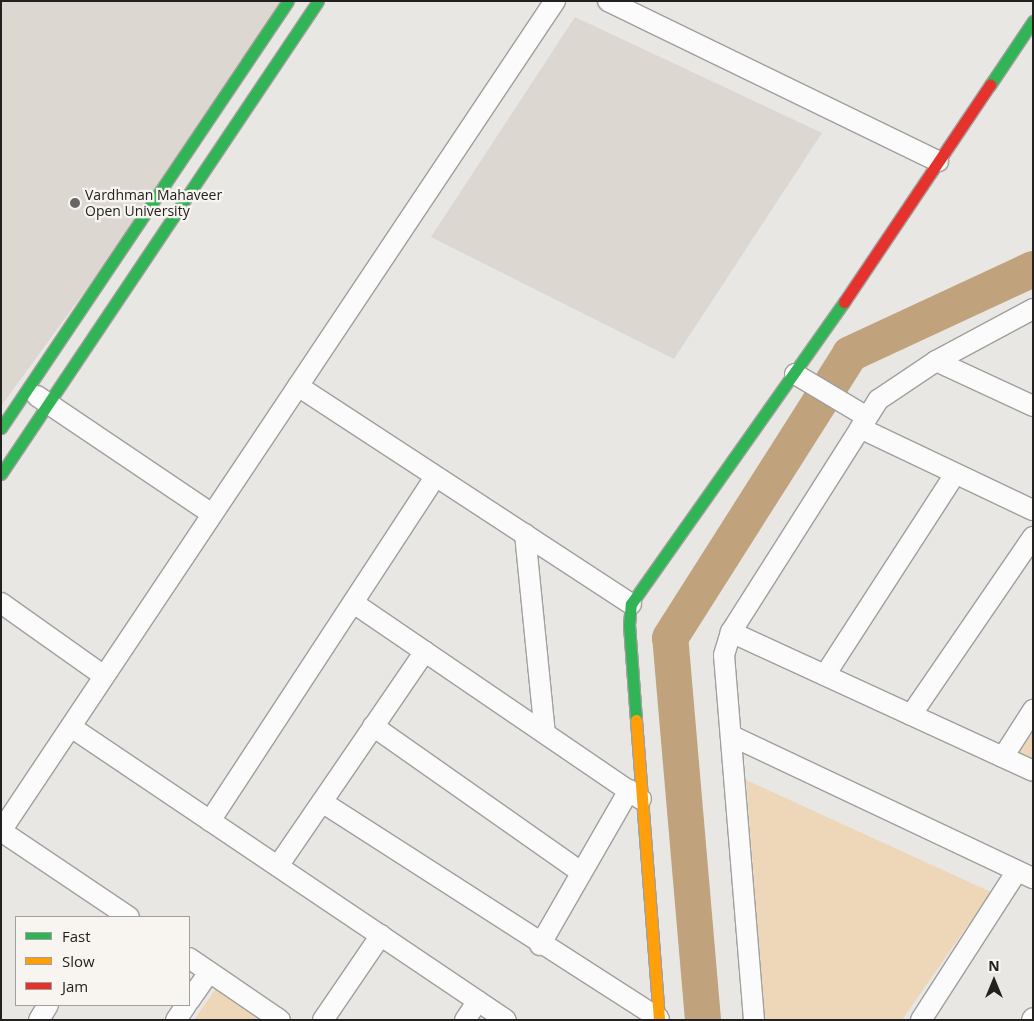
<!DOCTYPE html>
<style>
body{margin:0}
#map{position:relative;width:1034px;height:1021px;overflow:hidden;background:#e9e7e4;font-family:"Open Sans",sans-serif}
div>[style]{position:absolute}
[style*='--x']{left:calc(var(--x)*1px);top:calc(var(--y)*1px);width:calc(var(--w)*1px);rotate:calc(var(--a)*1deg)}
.built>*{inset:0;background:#dcd7d1}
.green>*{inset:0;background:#eed7b9}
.river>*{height:36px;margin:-18px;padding:0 18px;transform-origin:18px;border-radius:18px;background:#c0a27c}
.roads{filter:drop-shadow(1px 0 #a09f9d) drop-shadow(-1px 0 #a09f9d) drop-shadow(0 1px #a09f9d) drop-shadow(0 -1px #a09f9d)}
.street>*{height:20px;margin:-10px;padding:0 10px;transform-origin:10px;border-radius:10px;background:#fcfbfb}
.fast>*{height:11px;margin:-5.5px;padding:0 5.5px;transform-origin:5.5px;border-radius:5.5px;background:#30b455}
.slow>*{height:11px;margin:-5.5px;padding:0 5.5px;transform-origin:5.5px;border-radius:5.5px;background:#ff9f0a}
.jam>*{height:11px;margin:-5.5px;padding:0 5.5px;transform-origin:5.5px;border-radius:5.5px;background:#e5322d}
.dots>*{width:14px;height:14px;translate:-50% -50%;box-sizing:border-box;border:2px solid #f8f5f1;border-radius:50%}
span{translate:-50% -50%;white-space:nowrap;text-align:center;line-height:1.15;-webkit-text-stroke:4.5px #f8f5f1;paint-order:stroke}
.poi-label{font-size:14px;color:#222120}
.left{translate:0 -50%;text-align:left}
.frame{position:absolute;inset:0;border:2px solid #222120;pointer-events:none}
.legend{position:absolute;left:15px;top:916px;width:175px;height:90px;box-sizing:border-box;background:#f8f5f1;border:1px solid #a2a09d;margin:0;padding:6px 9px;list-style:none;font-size:15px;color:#222120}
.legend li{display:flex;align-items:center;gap:10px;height:25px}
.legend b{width:25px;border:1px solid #a2a09d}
.north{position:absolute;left:969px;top:956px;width:50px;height:50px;-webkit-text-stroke:4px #f8f5f1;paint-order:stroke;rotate:0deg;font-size:14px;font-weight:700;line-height:20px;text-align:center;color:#222120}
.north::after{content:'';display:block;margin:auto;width:18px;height:22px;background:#222120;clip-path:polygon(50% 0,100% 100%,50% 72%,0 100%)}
</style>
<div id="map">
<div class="built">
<i style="clip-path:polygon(1px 1px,297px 1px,1px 406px)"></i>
<i style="clip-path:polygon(575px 17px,822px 133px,674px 359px,431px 237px)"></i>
</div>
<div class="green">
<i style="clip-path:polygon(1033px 732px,1033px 779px,1009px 768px)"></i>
<i style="clip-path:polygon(746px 780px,991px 892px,902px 1020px,765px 1020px)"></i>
<i style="clip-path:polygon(217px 987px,266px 1020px,194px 1020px)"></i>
</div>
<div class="river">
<i style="--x:703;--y:1020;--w:383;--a:-94.9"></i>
<i style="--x:670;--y:638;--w:336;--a:-57.6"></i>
<i style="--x:850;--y:354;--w:202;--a:-24.9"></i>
</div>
<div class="roads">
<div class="street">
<i style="--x:608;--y:1;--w:367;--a:25.9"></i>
<i style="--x:936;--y:361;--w:107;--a:24.9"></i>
<i style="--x:795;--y:374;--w:84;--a:30.8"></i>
<i style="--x:298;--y:386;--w:398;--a:33.2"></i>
<i style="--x:37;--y:396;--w:211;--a:34"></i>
<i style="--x:860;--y:428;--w:191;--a:25.4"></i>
<i style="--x:525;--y:534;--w:200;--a:84.3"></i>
<i style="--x:1;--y:603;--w:126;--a:35.3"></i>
<i style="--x:355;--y:604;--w:346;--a:34.3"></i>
<i style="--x:731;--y:632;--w:332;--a:24.7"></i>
<i style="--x:825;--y:675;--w:239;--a:-57.1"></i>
<i style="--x:911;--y:715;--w:216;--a:-55.6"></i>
<i style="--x:373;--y:726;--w:254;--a:35.1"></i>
<i style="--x:71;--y:727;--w:524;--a:33.96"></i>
<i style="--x:732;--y:736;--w:333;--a:25.3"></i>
<i style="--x:1003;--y:757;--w:56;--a:-57.4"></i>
<i style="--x:322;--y:802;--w:400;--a:32.7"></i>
<i style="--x:210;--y:821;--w:412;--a:-56.8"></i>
<i style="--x:1;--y:831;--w:998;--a:-56.28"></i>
<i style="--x:1;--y:831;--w:154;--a:33.9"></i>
<i style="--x:278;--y:866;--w:260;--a:-55.6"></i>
<i style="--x:540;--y:945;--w:179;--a:-60.1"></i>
<i style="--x:189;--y:958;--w:110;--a:34.3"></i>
<i style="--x:189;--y:1001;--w:35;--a:-55"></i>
<i style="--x:39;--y:1020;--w:17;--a:-59"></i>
<i style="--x:176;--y:1020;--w:18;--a:-56"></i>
<i style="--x:323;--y:1020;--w:103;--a:-55.7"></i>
<i style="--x:465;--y:1020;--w:23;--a:-56"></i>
<i style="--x:754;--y:1020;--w:366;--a:-94.7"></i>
<i style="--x:724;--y:655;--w:24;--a:-73"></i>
<i style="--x:731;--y:632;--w:275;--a:-57.6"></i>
<i style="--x:878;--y:400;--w:70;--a:-33.9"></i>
<i style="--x:936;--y:361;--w:110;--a:-28.2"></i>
<i style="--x:921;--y:1020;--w:177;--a:-57.2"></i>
<i style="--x:1032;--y:1020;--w:2;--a:-63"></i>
</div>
<div class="fast">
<i style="--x:990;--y:85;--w:77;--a:-56.1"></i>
<i style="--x:1;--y:428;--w:514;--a:-56.09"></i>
<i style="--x:1;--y:474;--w:569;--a:-56.17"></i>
<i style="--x:636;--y:720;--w:95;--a:-94.2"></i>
<i style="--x:629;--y:625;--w:21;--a:-85"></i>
<i style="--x:631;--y:604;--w:370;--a:-54.8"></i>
</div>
<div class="slow">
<i style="--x:636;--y:720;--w:301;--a:85.6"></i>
</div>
<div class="jam">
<i style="--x:844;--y:302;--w:262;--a:-56.1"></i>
</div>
</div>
<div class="dots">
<i style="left:75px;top:203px;background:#686665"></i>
</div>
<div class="poi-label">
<span class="left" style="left:85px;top:203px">Vardhman Mahaveer<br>Open University</span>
</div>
<div class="frame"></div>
<ul class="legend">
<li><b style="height:6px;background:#30b455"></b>Fast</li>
<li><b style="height:6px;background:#ff9f0a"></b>Slow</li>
<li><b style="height:6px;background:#e5322d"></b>Jam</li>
</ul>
<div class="north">N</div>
</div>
